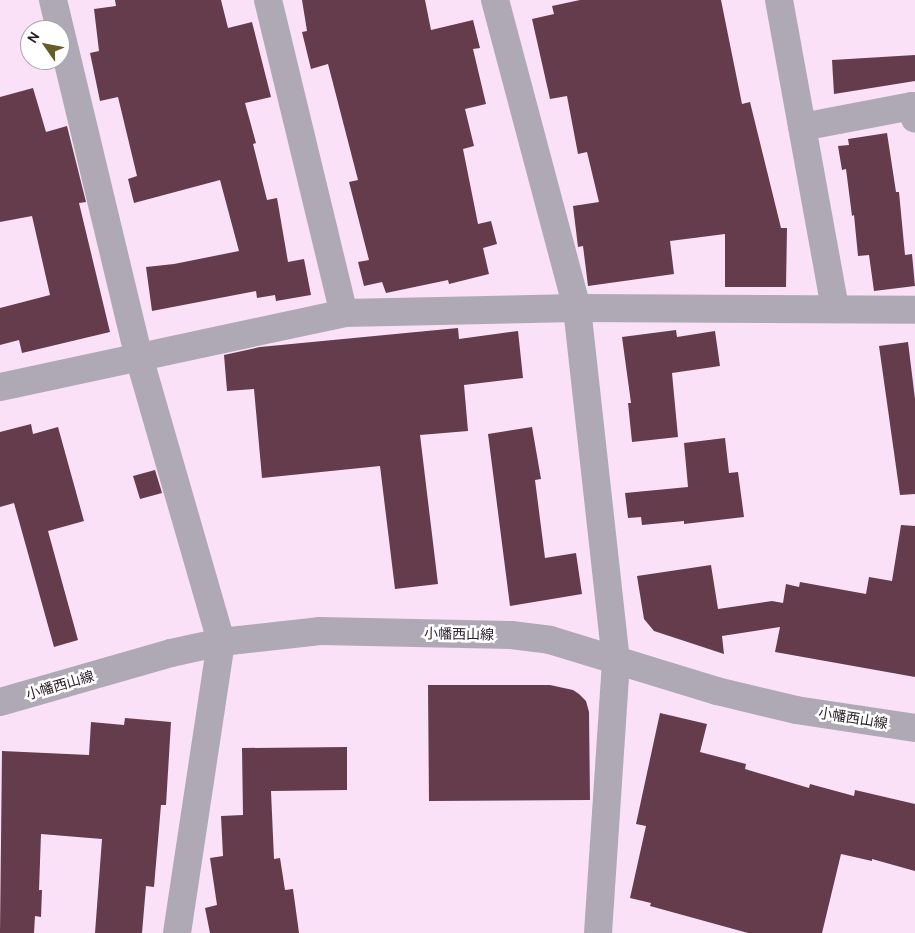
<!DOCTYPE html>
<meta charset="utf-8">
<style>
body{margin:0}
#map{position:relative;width:915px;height:933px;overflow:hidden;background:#fae1f8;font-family:Cabin,"Noto Sans JP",sans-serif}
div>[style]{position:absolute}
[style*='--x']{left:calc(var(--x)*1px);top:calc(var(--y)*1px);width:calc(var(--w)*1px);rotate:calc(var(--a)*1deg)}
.building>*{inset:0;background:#643c4c}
.minor>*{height:28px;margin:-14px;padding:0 14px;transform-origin:14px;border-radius:14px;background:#aea9b5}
.tertiary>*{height:28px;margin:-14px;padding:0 14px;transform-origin:14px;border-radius:14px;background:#aea9b5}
span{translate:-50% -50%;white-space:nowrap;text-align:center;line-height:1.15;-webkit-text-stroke:5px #fff;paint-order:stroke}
.street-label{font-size:14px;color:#261d26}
.north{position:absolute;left:20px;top:20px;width:50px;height:50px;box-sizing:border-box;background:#fff;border:1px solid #a8a5a8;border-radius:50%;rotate:303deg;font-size:14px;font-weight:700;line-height:20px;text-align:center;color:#261d26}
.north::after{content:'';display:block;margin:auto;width:18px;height:22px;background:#675b28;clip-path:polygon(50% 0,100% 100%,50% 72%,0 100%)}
</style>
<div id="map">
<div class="building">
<i style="clip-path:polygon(115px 0,221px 0,228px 28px,252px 22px,271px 97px,245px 103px,256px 143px,253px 144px,267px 200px,277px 198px,288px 262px,304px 259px,311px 295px,276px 301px,275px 295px,257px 298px,256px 291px,152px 311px,146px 267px,174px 264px,239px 251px,220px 180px,134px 203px,128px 179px,137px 176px,118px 97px,100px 101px,90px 53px,99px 51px,94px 9px,116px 6px)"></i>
<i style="clip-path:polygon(302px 0,425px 0,431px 30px,473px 20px,480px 48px,473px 49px,486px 104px,465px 109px,474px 146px,463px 149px,478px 224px,491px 221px,497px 244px,483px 248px,489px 274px,449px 284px,448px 280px,386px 293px,382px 282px,364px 286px,358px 262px,369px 260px,349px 182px,358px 180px,328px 64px,311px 69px,302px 32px,307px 31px)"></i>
<i style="clip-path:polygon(580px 0,721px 0,742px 104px,750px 102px,781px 228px,787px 228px,786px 287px,725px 287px,725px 234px,670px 241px,674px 274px,588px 286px,583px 246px,578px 247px,573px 206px,599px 202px,587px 152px,578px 154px,567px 96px,550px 99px,532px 19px,554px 14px,552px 6px)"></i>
<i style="clip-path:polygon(915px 55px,915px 81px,834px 94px,832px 60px)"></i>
<i style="clip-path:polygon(33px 88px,46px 132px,67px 126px,86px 202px,79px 203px,110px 332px,22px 353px,19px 340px,0 345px,0 308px,50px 295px,32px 216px,0 222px,0 97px)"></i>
<i style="clip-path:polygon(887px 133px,896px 192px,899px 192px,905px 255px,912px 254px,915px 286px,874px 291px,869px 255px,858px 256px,854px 215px,852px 216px,846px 169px,842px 170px,838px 146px,849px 145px,848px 139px)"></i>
<i style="clip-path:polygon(458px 328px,459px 339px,518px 331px,523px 378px,464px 385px,468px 431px,420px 435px,438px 584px,395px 589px,380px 466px,262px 478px,254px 389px,227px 391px,224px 355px,260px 347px)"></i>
<i style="clip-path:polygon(676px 330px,677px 337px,715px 331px,720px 366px,672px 373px,678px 437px,632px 442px,628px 403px,631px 403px,622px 337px)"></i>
<i style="clip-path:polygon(908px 342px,915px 399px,915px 494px,900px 495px,879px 346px)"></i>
<i style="clip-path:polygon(31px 424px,33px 434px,58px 427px,84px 521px,48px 531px,78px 640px,54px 647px,14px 503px,0 507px,0 432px)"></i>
<i style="clip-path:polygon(532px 427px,541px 479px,535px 480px,545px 558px,576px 553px,582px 594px,510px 606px,488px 434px)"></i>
<i style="clip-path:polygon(725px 438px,729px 473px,738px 472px,744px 517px,684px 524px,684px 521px,642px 525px,641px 517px,628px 518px,625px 493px,688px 487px,684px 443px)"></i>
<i style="clip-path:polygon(155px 470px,162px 493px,140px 499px,133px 476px)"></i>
<i style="clip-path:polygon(901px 525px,915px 526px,915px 677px,775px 652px,780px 627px,722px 636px,724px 654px,654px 631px,644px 619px,637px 576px,711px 565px,718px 609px,772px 601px,783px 603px,786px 584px,799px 587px,800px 582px,866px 594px,869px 577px,892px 581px)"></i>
<i style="clip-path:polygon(428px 685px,550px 685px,573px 690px,579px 694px,586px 701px,589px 712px,590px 800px,429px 801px)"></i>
<i style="clip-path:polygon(660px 713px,707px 724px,700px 752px,746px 764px,745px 769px,809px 788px,810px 784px,854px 796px,855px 790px,915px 804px,915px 871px,872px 859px,872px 861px,841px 854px,822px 933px,748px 933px,650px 906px,651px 903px,630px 898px,646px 826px,636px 824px)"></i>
<i style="clip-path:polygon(125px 718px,171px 722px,166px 805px,161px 805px,154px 887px,146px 886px,142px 933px,95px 933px,102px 839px,41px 834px,39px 890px,42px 890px,41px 917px,35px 916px,34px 933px,0 933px,2px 751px,89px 755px,91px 722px,124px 725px)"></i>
<i style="clip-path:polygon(347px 747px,347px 790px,271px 791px,274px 859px,280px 858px,285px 890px,293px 889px,299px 933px,210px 933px,205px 908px,217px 905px,210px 858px,223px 856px,221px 816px,243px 815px,242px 748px)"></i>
</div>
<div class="minor">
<i style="--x:53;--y:0;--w:367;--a:76.5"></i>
<i style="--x:139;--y:357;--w:297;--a:73.9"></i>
<i style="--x:221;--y:642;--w:294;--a:98.6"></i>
<i style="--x:268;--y:0;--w:322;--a:76.4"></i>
<i style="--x:779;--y:0;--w:314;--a:79.7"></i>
<i style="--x:802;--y:127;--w:112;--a:-10.8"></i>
<i style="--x:912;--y:106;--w:13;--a:77"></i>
<i style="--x:0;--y:387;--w:352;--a:-12.1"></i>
<i style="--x:344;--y:313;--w:233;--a:-1.2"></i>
<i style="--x:577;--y:308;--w:338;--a:0.3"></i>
<i style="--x:598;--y:933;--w:272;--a:-86.2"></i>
</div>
<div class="tertiary">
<i style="--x:495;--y:0;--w:319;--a:75.1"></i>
<i style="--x:577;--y:308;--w:356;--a:83.7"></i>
<i style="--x:0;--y:702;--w:178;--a:-16"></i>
<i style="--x:171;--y:653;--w:51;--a:-12.4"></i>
<i style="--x:221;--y:642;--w:100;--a:-6.3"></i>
<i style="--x:320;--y:631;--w:191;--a:1.2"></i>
<i style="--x:511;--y:635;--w:39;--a:7"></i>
<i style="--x:550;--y:640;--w:175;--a:17"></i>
<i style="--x:717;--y:691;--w:81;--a:13.5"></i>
<i style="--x:796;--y:710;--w:120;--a:8.6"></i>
</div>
<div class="street-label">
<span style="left:459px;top:634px;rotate:1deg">小幡西山線</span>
<span style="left:60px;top:685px;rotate:-16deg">小幡西山線</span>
<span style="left:853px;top:718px;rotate:9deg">小幡西山線</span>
</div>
<div class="north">N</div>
</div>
